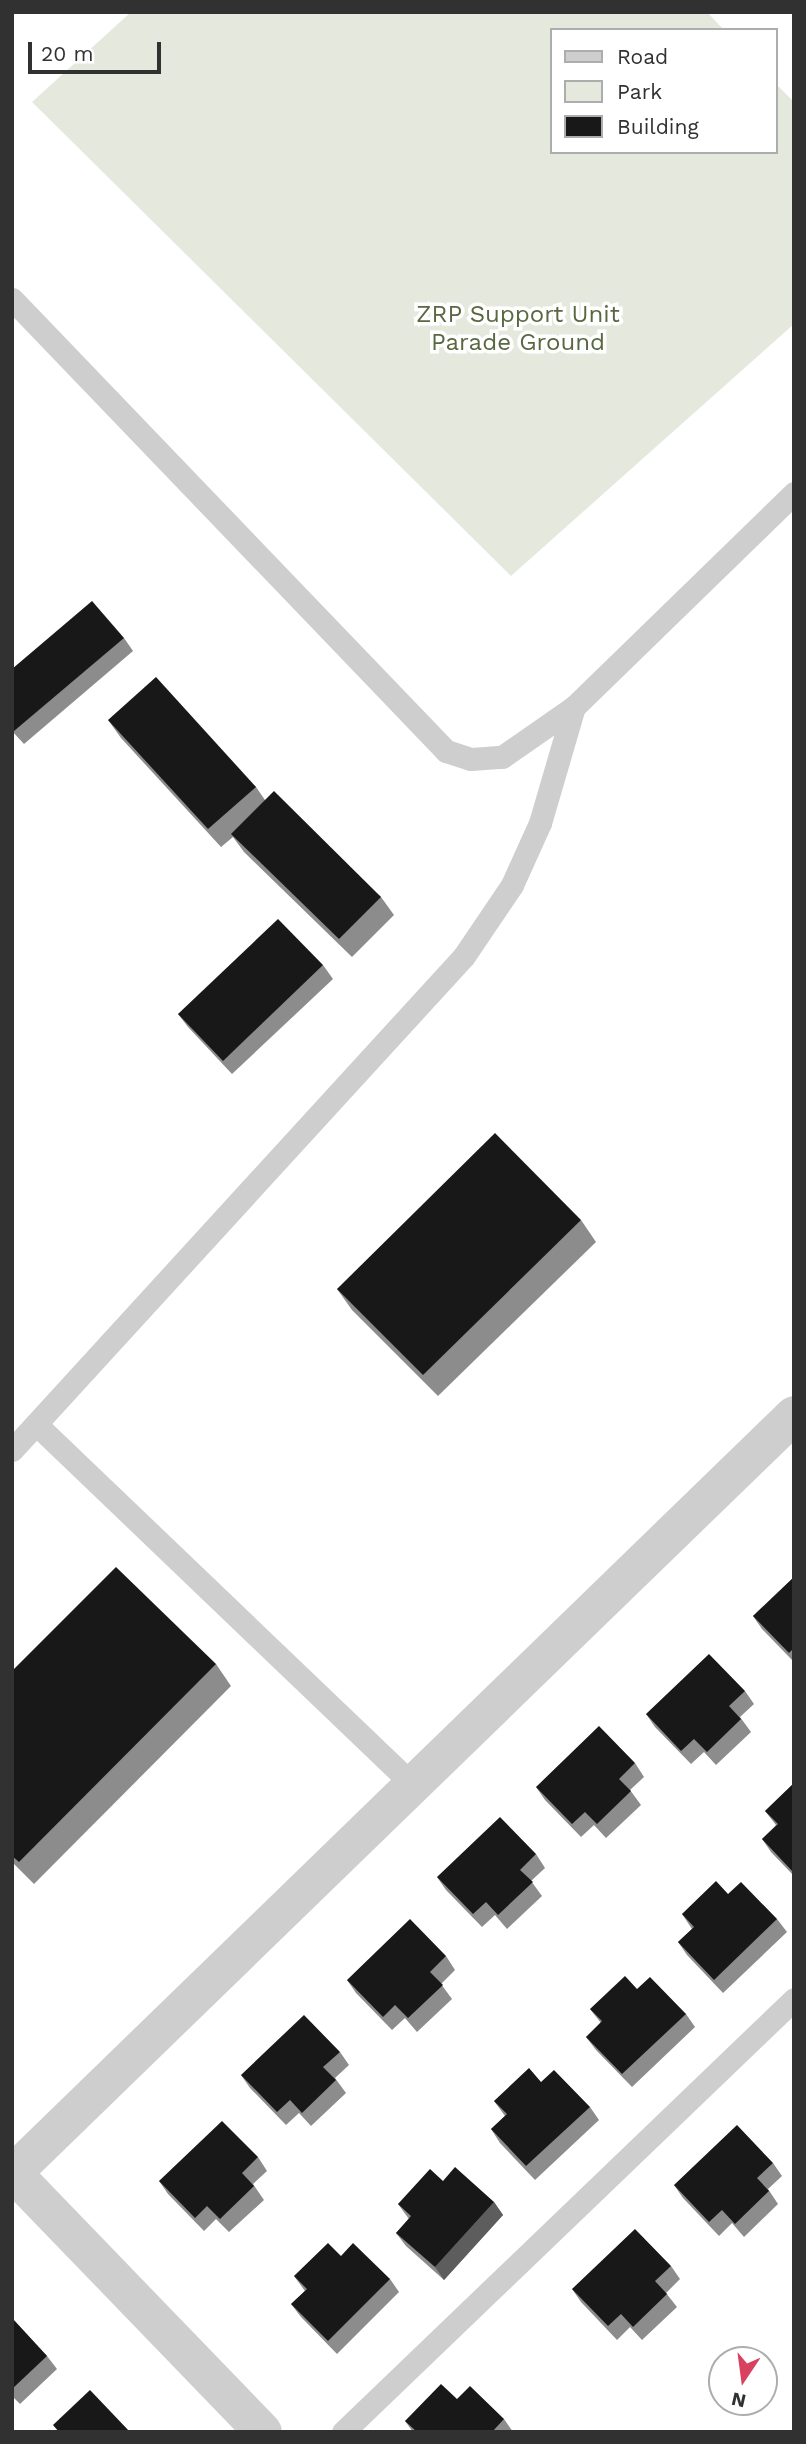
<!DOCTYPE html>
<style>
body{margin:0}
#map{position:relative;width:806px;height:2444px;overflow:hidden;background:#fff;font-family:"Work Sans",sans-serif}
div>[style]{position:absolute}
[style*='--x']{left:calc(var(--x)*1px);top:calc(var(--y)*1px);width:calc(var(--w)*1px);rotate:calc(var(--a)*1deg)}
.green>*{inset:0;background:#e5e9dd}
.service>*{height:23px;margin:-11.5px;padding:0 11.5px;transform-origin:11.5px;border-radius:11.5px;background:#cecece}
.minor>*{height:38px;margin:-19px;padding:0 19px;transform-origin:19px;border-radius:19px;background:#cecece}
.wall>*{inset:0;background:#8c8c8c}
.shaded-wall>*{inset:0;background:#5d5d5d}
.building>*{inset:0;background:#181818}
span{translate:-50% -50%;white-space:nowrap;text-align:center;line-height:1.15;-webkit-text-stroke:7px #fff;paint-order:stroke}
.park-label{font-size:24px;color:#586941}
.frame{position:absolute;inset:0;border:14px solid #313131;pointer-events:none}
.legend{position:absolute;left:550px;top:28px;width:228px;height:126px;box-sizing:border-box;background:#fff;border:2px solid #adadad;margin:0;padding:9px 12px;list-style:none;font-size:21px;color:#313131}
.legend li{display:flex;align-items:center;gap:14px;height:35px}
.legend b{width:35px;border:2px solid #adadad}
.north{position:absolute;left:708px;top:2346px;width:70px;height:70px;box-sizing:border-box;background:#fff;border:2px solid #adadad;border-radius:50%;rotate:193deg;font-size:19px;font-weight:700;line-height:28px;text-align:center;color:#313131}
.north::after{content:'';display:block;margin:auto;width:24px;height:32px;background:#d8425e;clip-path:polygon(50% 0,100% 100%,50% 72%,0 100%)}
.scale{position:absolute;left:28px;top:42px;width:133px;height:32px;box-sizing:border-box;border:4px solid #313131;border-top:0;padding-left:9px;font-size:21px;line-height:24px;white-space:nowrap;color:#313131;-webkit-text-stroke:5px #fff;paint-order:stroke}
</style>
<div id="map">
<div class="green">
<i style="clip-path:polygon(131px 12px,707px 12px,724px 30px,552px 30px,552px 152px,776px 152px,776px 84px,794px 102px,794px 324px,511px 576px,32px 102px)"></i>
</div>
<div class="service">
<i style="--x:12;--y:299;--w:627;--a:46.16"></i>
<i style="--x:446;--y:751;--w:26;--a:18"></i>
<i style="--x:471;--y:759;--w:31;--a:-4"></i>
<i style="--x:502;--y:757;--w:88;--a:-34.8"></i>
<i style="--x:574;--y:707;--w:307;--a:-44.2"></i>
<i style="--x:38;--y:1426;--w:519;--a:43.75"></i>
<i style="--x:12;--y:1450;--w:670;--a:-47.54"></i>
<i style="--x:464;--y:956;--w:86;--a:-55.9"></i>
<i style="--x:512;--y:885;--w:68;--a:-65.7"></i>
<i style="--x:540;--y:823;--w:121;--a:-73.7"></i>
<i style="--x:343;--y:2432;--w:625;--a:-43.83"></i>
</div>
<div class="minor">
<i style="--x:12;--y:2172;--w:361;--a:46"></i>
<i style="--x:13;--y:2173;--w:1088;--a:-44.14"></i>
</div>
<div class="wall">
<i style="clip-path:polygon(124px 638px,133px 651px,24px 744px,12px 731px,12px 669px)"></i>
<i style="clip-path:polygon(108px 720px,256px 787px,265px 800px,381px 897px,394px 915px,352px 957px,244px 852px,233px 837px,221px 847px,121px 738px)"></i>
<i style="clip-path:polygon(323px 965px,333px 979px,232px 1074px,188px 1027px,178px 1014px)"></i>
<i style="clip-path:polygon(581px 1220px,596px 1242px,438px 1396px,352px 1310px,337px 1289px)"></i>
<i style="clip-path:polygon(794px 1577px,794px 1662px,762px 1629px,753px 1616px)"></i>
<i style="clip-path:polygon(216px 1664px,231px 1686px,34px 1884px,12px 1862px,12px 1671px)"></i>
<i style="clip-path:polygon(745px 1691px,754px 1704px,740px 1717px,751px 1732px,716px 1765px,704px 1752px,691px 1764px,655px 1727px,646px 1714px)"></i>
<i style="clip-path:polygon(635px 1763px,644px 1777px,630px 1790px,641px 1805px,606px 1838px,594px 1825px,581px 1837px,545px 1800px,536px 1787px)"></i>
<i style="clip-path:polygon(794px 1783px,794px 1876px,771px 1852px,762px 1839px,776px 1825px,765px 1811px)"></i>
<i style="clip-path:polygon(536px 1854px,545px 1868px,531px 1881px,542px 1896px,507px 1929px,495px 1915px,482px 1927px,446px 1890px,437px 1877px)"></i>
<i style="clip-path:polygon(728px 1894px,777px 1919px,787px 1932px,723px 1993px,687px 1955px,678px 1942px,692px 1929px,682px 1914px)"></i>
<i style="clip-path:polygon(446px 1956px,455px 1970px,441px 1984px,452px 1999px,417px 2032px,405px 2018px,392px 2030px,356px 1993px,347px 1980px)"></i>
<i style="clip-path:polygon(637px 1989px,686px 2014px,695px 2027px,632px 2087px,596px 2050px,586px 2037px,601px 2023px,590px 2009px)"></i>
<i style="clip-path:polygon(340px 2052px,349px 2065px,335px 2078px,346px 2093px,311px 2126px,299px 2113px,286px 2125px,250px 2088px,241px 2075px)"></i>
<i style="clip-path:polygon(541px 2082px,590px 2107px,599px 2120px,535px 2180px,500px 2143px,491px 2129px,505px 2116px,494px 2101px)"></i>
<i style="clip-path:polygon(258px 2157px,267px 2171px,253px 2184px,264px 2200px,229px 2232px,216px 2219px,204px 2231px,168px 2194px,159px 2181px)"></i>
<i style="clip-path:polygon(773px 2163px,782px 2176px,768px 2189px,778px 2204px,744px 2237px,732px 2223px,719px 2236px,683px 2198px,674px 2185px)"></i>
<i style="clip-path:polygon(443px 2181px,494px 2202px,503px 2215px,444px 2280px,406px 2246px,396px 2233px,409px 2219px,398px 2204px)"></i>
<i style="clip-path:polygon(341px 2256px,390px 2279px,399px 2292px,337px 2354px,301px 2317px,291px 2304px,305px 2291px,294px 2276px)"></i>
<i style="clip-path:polygon(671px 2266px,680px 2279px,666px 2293px,677px 2307px,642px 2340px,630px 2327px,617px 2340px,581px 2302px,572px 2289px)"></i>
<i style="clip-path:polygon(12px 2318px,47px 2356px,57px 2369px,20px 2404px,12px 2396px)"></i>
<i style="clip-path:polygon(457px 2399px,504px 2419px,513px 2432px,413px 2432px,405px 2421px)"></i>
</div>
<div class="shaded-wall">
<i style="clip-path:polygon(494px 2202px,503px 2215px,444px 2280px,435px 2267px)"></i>
</div>
<div class="building">
<i style="clip-path:polygon(92px 601px,124px 638px,14px 731px,12px 728px,12px 669px)"></i>
<i style="clip-path:polygon(156px 677px,256px 787px,208px 829px,108px 720px)"></i>
<i style="clip-path:polygon(274px 791px,381px 897px,339px 939px,231px 834px)"></i>
<i style="clip-path:polygon(278px 919px,323px 965px,223px 1061px,178px 1014px)"></i>
<i style="clip-path:polygon(495px 1133px,581px 1220px,423px 1375px,337px 1289px)"></i>
<i style="clip-path:polygon(116px 1567px,216px 1664px,19px 1862px,12px 1856px,12px 1671px)"></i>
<i style="clip-path:polygon(794px 1577px,794px 1648px,789px 1653px,753px 1616px)"></i>
<i style="clip-path:polygon(709px 1654px,745px 1691px,729px 1706px,741px 1719px,707px 1752px,694px 1739px,681px 1751px,646px 1714px)"></i>
<i style="clip-path:polygon(599px 1726px,635px 1763px,619px 1779px,631px 1791px,597px 1824px,585px 1812px,572px 1824px,536px 1787px)"></i>
<i style="clip-path:polygon(794px 1783px,794px 1873px,762px 1839px,778px 1824px,765px 1811px)"></i>
<i style="clip-path:polygon(500px 1817px,536px 1854px,520px 1870px,533px 1882px,498px 1915px,486px 1902px,473px 1914px,437px 1877px)"></i>
<i style="clip-path:polygon(716px 1881px,728px 1894px,741px 1882px,777px 1919px,714px 1980px,678px 1942px,694px 1927px,682px 1914px)"></i>
<i style="clip-path:polygon(410px 1919px,446px 1956px,430px 1972px,443px 1985px,408px 2018px,395px 2005px,383px 2017px,347px 1980px)"></i>
<i style="clip-path:polygon(625px 1976px,637px 1989px,650px 1977px,686px 2014px,622px 2074px,586px 2037px,602px 2021px,590px 2009px)"></i>
<i style="clip-path:polygon(304px 2015px,340px 2052px,323px 2067px,336px 2080px,302px 2113px,290px 2100px,277px 2112px,241px 2075px)"></i>
<i style="clip-path:polygon(529px 2068px,541px 2082px,554px 2070px,590px 2107px,526px 2166px,491px 2129px,507px 2114px,494px 2101px)"></i>
<i style="clip-path:polygon(222px 2121px,258px 2157px,242px 2173px,254px 2186px,220px 2219px,207px 2206px,195px 2218px,159px 2181px)"></i>
<i style="clip-path:polygon(737px 2125px,773px 2163px,757px 2178px,769px 2191px,735px 2224px,722px 2210px,709px 2222px,674px 2185px)"></i>
<i style="clip-path:polygon(455px 2167px,494px 2202px,435px 2267px,396px 2233px,411px 2216px,398px 2204px,430px 2169px,443px 2181px)"></i>
<i style="clip-path:polygon(635px 2229px,671px 2266px,655px 2281px,667px 2294px,633px 2327px,621px 2314px,608px 2326px,572px 2289px)"></i>
<i style="clip-path:polygon(328px 2243px,341px 2256px,353px 2243px,390px 2279px,328px 2341px,291px 2304px,307px 2289px,294px 2276px)"></i>
<i style="clip-path:polygon(12px 2318px,47px 2356px,12px 2389px)"></i>
<i style="clip-path:polygon(441px 2384px,457px 2399px,470px 2386px,504px 2419px,492px 2432px,417px 2432px,405px 2421px)"></i>
<i style="clip-path:polygon(90px 2390px,130px 2432px,59px 2432px,53px 2425px)"></i>
</div>
<div class="park-label">
<span style="left:518px;top:329px">ZRP Support Unit<br>Parade Ground</span>
</div>
<div class="frame"></div>
<ul class="legend">
<li><b style="height:9px;background:#cecece"></b>Road</li>
<li><b style="height:19px;background:#e5e9dd"></b>Park</li>
<li><b style="height:19px;background:#181818"></b>Building</li>
</ul>
<div class="north">N</div>
<div class="scale">20 m</div>
</div>
